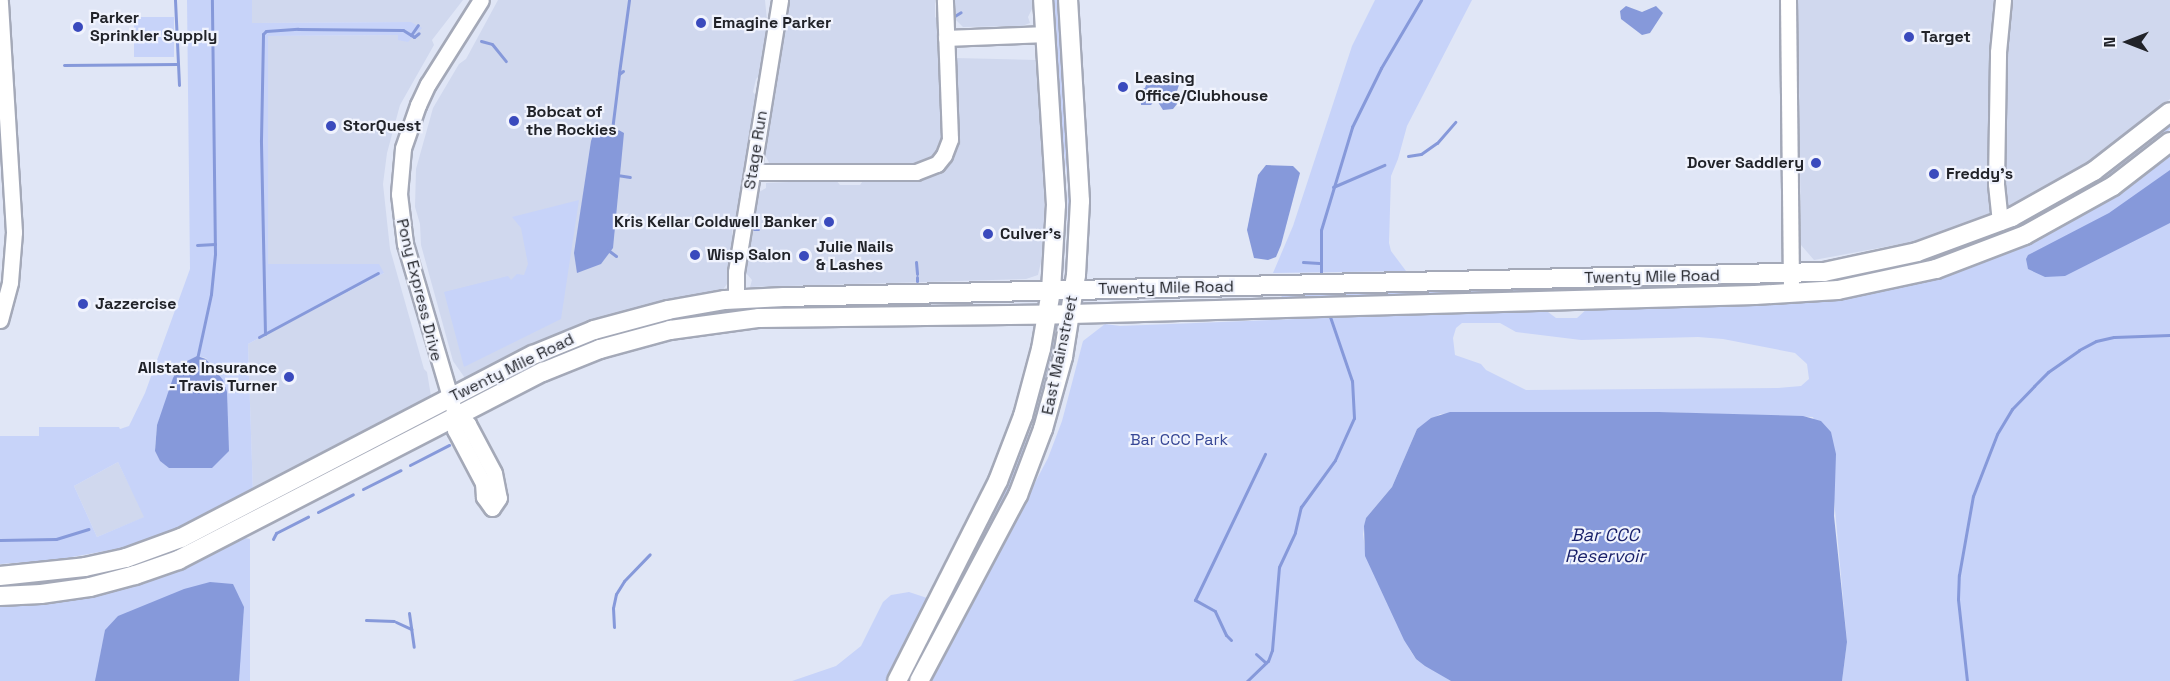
<!DOCTYPE html>
<style>
body{margin:0}
#map{position:relative;width:2170px;height:681px;overflow:hidden;background:#e0e6f6;font-family:"Space Grotesk",sans-serif}
div>[style]{position:absolute}
[style*='--x']{left:calc(var(--x)*1px);top:calc(var(--y)*1px);width:calc(var(--w)*1px);rotate:calc(var(--a)*1deg)}
.built>*{inset:0;background:#d0d8ee}
.green>*{inset:0;background:#c7d3f9}
.water>*{inset:0;background:#8699da}
.stream>*{height:3px;margin:-1.5px;padding:0 1.5px;transform-origin:1.5px;border-radius:1.5px;background:#8699da}
.roads{filter:drop-shadow(2px 0 #a4a9b8) drop-shadow(-2px 0 #a4a9b8) drop-shadow(0 2px #a4a9b8) drop-shadow(0 -2px #a4a9b8)}
.minor>*{height:15px;margin:-7.5px;padding:0 7.5px;transform-origin:7.5px;border-radius:7.5px;background:#fff}
.major>*{height:18px;margin:-9px;padding:0 9px;transform-origin:9px;border-radius:9px;background:#fff}
.dots>*{width:16px;height:16px;translate:-50% -50%;box-sizing:border-box;border:3px solid #f0f3fd;border-radius:50%}
span{translate:-50% -50%;white-space:nowrap;text-align:center;line-height:1.15;-webkit-text-stroke:4.5px #f0f3fd;paint-order:stroke}
.poi-label{font-size:16px;color:#212329;font-weight:700}
.left{translate:0 -50%;text-align:left}
.right{translate:-100% -50%;text-align:right}
.street-label{font-size:16px;color:#212329}
.park-label{font-size:16px;color:#384896}
.water-label{font-size:18px;color:#181f69;font-style:italic}
.north{position:absolute;left:2098px;top:12px;width:60px;height:60px;-webkit-text-stroke:4px #f0f3fd;paint-order:stroke;rotate:270deg;font-size:16px;font-weight:700;line-height:24px;text-align:center;color:#212329}
.north::after{content:'';display:block;margin:auto;width:21px;height:27px;background:#212329;clip-path:polygon(50% 0,100% 100%,50% 72%,0 100%)}
</style>
<div id="map">
<div class="built">
<i style="clip-path:polygon(252px 0,463px 0,432px 40px,434px 45px,400px 105px,387px 153px,383px 184px,390px 249px,424px 369px,427px 372px,431px 396px,425px 403px,253px 493px,248px 344px,384px 273px,268px 264px,268px 36px,398px 35px,408px 42px,411px 22px,252px 23px)"></i>
<i style="clip-path:polygon(498px 0,765px 0,768px 30px,761px 74px,756px 79px,753px 92px,757px 97px,737px 220px,732px 226px,733px 245px,727px 284px,722px 291px,467px 381px,453px 361px,421px 245px,420px 224px,415px 207px,416px 169px,433px 108px,459px 64px,466px 59px)"></i>
<i style="clip-path:polygon(788px 0,935px 0,935px 17px,939px 20px,944px 137px,934px 158px,916px 166px,770px 165px,763px 150px)"></i>
<i style="clip-path:polygon(951px 0,1033px 0,1033px 7px,1028px 17px,1030px 23px,1022px 26px,963px 27px,953px 17px)"></i>
<i style="clip-path:polygon(1798px 0,2170px 0,2170px 99px,2111px 148px,2056px 183px,2022px 200px,1978px 220px,1917px 241px,1814px 260px,1801px 245px)"></i>
<i style="clip-path:polygon(955px 58px,1037px 60px,1045px 189px,1043px 253px,1038px 275px,1026px 279px,750px 287px,752px 280px,746px 273px,759px 192px,766px 188px,766px 183px,836px 180px,840px 185px,860px 185px,864px 179px,939px 168px)"></i>
<i style="clip-path:polygon(118px 462px,145px 517px,97px 537px,74px 486px)"></i>
</div>
<div class="green">
<i style="clip-path:polygon(evenodd,187px 0,252px 0,252px 23px,411px 22px,422px 28px,408px 42px,398px 40px,398px 35px,268px 36px,268px 264px,379px 264px,384px 273px,248px 344px,253px 493px,169px 535px,133px 546px,55px 560px,0 564px,0 436px,39px 436px,39px 427px,119px 427px,120px 429px,129px 426px,145px 393px,190px 269px,187px 0,197px 356px,206px 358px,213px 369px,212px 468px,170px 468px,160px 461px,155px 451px,157px 425px,182px 364px,197px 356px,187px 0,118px 462px,144px 517px,97px 537px,74px 486px,118px 462px)"></i>
<i style="clip-path:polygon(1050px 0,1062px 0,1072px 152px,1070px 258px,1067px 271px,1068px 183px,1056px 88px)"></i>
<i style="clip-path:polygon(1375px 0,1472px 0,1407px 126px,1398px 159px,1391px 176px,1389px 243px,1391px 251px,1406px 271px,1273px 273px,1293px 226px,1352px 46px)"></i>
<i style="clip-path:polygon(134px 17px,174px 17px,174px 57px,134px 57px)"></i>
<i style="clip-path:polygon(2170px 124px,2170px 129px,2155px 145px,2105px 184px,2004px 236px,2007px 229px,2093px 183px)"></i>
<i style="clip-path:polygon(evenodd,2170px 150px,2170px 681px,1842px 681px,1847px 642px,1834px 499px,1813px 417px,1659px 412px,1475px 412px,1440px 414px,1417px 429px,1392px 487px,1366px 518px,1363px 534px,1366px 556px,1410px 650px,1416px 659px,1451px 681px,930px 681px,1048px 458px,1062px 421px,1083px 341px,1105px 324px,1120px 326px,1544px 309px,1556px 318px,1577px 318px,1588px 308px,1927px 278px,2170px 150px,1462px 323px,1500px 323px,1516px 332px,1581px 340px,1698px 337px,1723px 339px,1795px 353px,1807px 364px,1809px 379px,1801px 386px,1778px 388px,1526px 390px,1486px 370px,1481px 364px,1455px 355px,1453px 338px,1456px 328px,1462px 323px)"></i>
<i style="clip-path:polygon(579px 200px,561px 319px,464px 367px,444px 292px,508px 276px,511px 280px,517px 274px,524px 275px,528px 264px,521px 228px,512px 217px)"></i>
<i style="clip-path:polygon(1684px 283px,1636px 291px,1283px 299px,1280px 294px)"></i>
<i style="clip-path:polygon(869px 304px,870px 309px,753px 312px,550px 360px,590px 340px,622px 328px,722px 307px)"></i>
<i style="clip-path:polygon(1052px 337px,1055px 340px,1047px 375px,1007px 502px,912px 681px,904px 681px)"></i>
<i style="clip-path:polygon(241px 537px,250px 539px,250px 681px,0 681px,0 603px)"></i>
<i style="clip-path:polygon(909px 592px,927px 598px,927px 608px,888px 681px,792px 681px,836px 666px,861px 646px,883px 602px,891px 595px)"></i>
</div>
<div class="water">
<i style="clip-path:polygon(1626px 6px,1642px 12px,1656px 6px,1663px 13px,1650px 33px,1642px 35px,1621px 19px,1620px 11px)"></i>
<i style="clip-path:polygon(1171px 81px,1176px 81px,1179px 85px,1175px 97px,1177px 104px,1173px 109px,1163px 110px,1156px 99px,1151px 105px,1141px 105px,1140px 89px,1145px 88px,1146px 85px,1167px 84px)"></i>
<i style="clip-path:polygon(615px 128px,624px 133px,613px 248px,601px 264px,577px 273px,574px 253px,591px 141px,594px 133px,601px 129px)"></i>
<i style="clip-path:polygon(1266px 165px,1293px 166px,1300px 173px,1281px 245px,1276px 257px,1268px 260px,1254px 258px,1247px 230px,1258px 175px)"></i>
<i style="clip-path:polygon(2170px 170px,2170px 223px,2065px 276px,2045px 277px,2028px 269px,2026px 259px,2028px 255px,2109px 213px)"></i>
<i style="clip-path:polygon(197px 356px,206px 359px,223px 380px,227px 392px,229px 451px,212px 468px,169px 468px,160px 461px,155px 451px,157px 425px,173px 378px,181px 364px)"></i>
<i style="clip-path:polygon(1450px 412px,1659px 412px,1803px 416px,1821px 421px,1831px 432px,1836px 454px,1834px 516px,1847px 642px,1842px 681px,1451px 681px,1425px 666px,1416px 659px,1404px 640px,1365px 556px,1364px 526px,1366px 518px,1392px 487px,1417px 429px,1431px 418px)"></i>
<i style="clip-path:polygon(210px 582px,233px 584px,244px 607px,239px 681px,95px 681px,105px 630px,118px 616px,184px 589px)"></i>
</div>
<div class="stream">
<i style="--x:175;--y:0;--w:85;--a:87.3"></i>
<i style="--x:953;--y:17;--w:9;--a:-32"></i>
<i style="--x:411;--y:35;--w:12;--a:-55"></i>
<i style="--x:481;--y:41;--w:11;--a:15"></i>
<i style="--x:492;--y:44;--w:22;--a:51"></i>
<i style="--x:64;--y:65;--w:113;--a:-0.5"></i>
<i style="--x:619;--y:73;--w:74;--a:-82.2"></i>
<i style="--x:612;--y:130;--w:56;--a:-82.9"></i>
<i style="--x:619;--y:74;--w:5;--a:-37"></i>
<i style="--x:1408;--y:156;--w:13;--a:-9"></i>
<i style="--x:1421;--y:154;--w:19;--a:-35"></i>
<i style="--x:1437;--y:143;--w:28;--a:-49"></i>
<i style="--x:617;--y:175;--w:13;--a:9"></i>
<i style="--x:1333;--y:187;--w:56;--a:-23.3"></i>
<i style="--x:613;--y:223;--w:10;--a:6"></i>
<i style="--x:754;--y:229;--w:4;--a:0"></i>
<i style="--x:197;--y:245;--w:18;--a:-3"></i>
<i style="--x:608;--y:250;--w:10;--a:37"></i>
<i style="--x:916;--y:262;--w:12;--a:85"></i>
<i style="--x:1303;--y:262;--w:16;--a:4"></i>
<i style="--x:917;--y:277;--w:4;--a:90"></i>
<i style="--x:1321;--y:278;--w:48;--a:-90"></i>
<i style="--x:1321;--y:230;--w:108;--a:-73.2"></i>
<i style="--x:1352;--y:127;--w:66;--a:-63.8"></i>
<i style="--x:1381;--y:68;--w:79;--a:-59.5"></i>
<i style="--x:265;--y:334;--w:194;--a:-91.2"></i>
<i style="--x:261;--y:140;--w:106;--a:-88.9"></i>
<i style="--x:263;--y:34;--w:4;--a:-45"></i>
<i style="--x:266;--y:31;--w:32;--a:-4"></i>
<i style="--x:298;--y:29;--w:105;--a:0.5"></i>
<i style="--x:403;--y:30;--w:13;--a:32"></i>
<i style="--x:414;--y:37;--w:6;--a:-39"></i>
<i style="--x:259;--y:337;--w:135;--a:-28.3"></i>
<i style="--x:197;--y:359;--w:66;--a:-77.8"></i>
<i style="--x:211;--y:294;--w:40;--a:-84.3"></i>
<i style="--x:215;--y:254;--w:254;--a:-90.7"></i>
<i style="--x:410;--y:465;--w:44;--a:-27.1"></i>
<i style="--x:363;--y:489;--w:42;--a:-26.6"></i>
<i style="--x:318;--y:512;--w:39;--a:-27"></i>
<i style="--x:273;--y:539;--w:7;--a:-63"></i>
<i style="--x:276;--y:533;--w:36;--a:-27"></i>
<i style="--x:0;--y:540;--w:56;--a:-1"></i>
<i style="--x:56;--y:539;--w:34;--a:-17"></i>
<i style="--x:409;--y:613;--w:34;--a:82"></i>
<i style="--x:366;--y:620;--w:28;--a:2"></i>
<i style="--x:396;--y:622;--w:17;--a:25"></i>
<i style="--x:614;--y:627;--w:19;--a:-93"></i>
<i style="--x:613;--y:608;--w:14;--a:-78"></i>
<i style="--x:616;--y:594;--w:15;--a:-58"></i>
<i style="--x:624;--y:581;--w:37;--a:-46"></i>
<i style="--x:1231;--y:640;--w:7;--a:-135"></i>
<i style="--x:1226;--y:635;--w:26;--a:-115"></i>
<i style="--x:1215;--y:611;--w:23;--a:-151"></i>
<i style="--x:1195;--y:600;--w:162;--a:-64.4"></i>
<i style="--x:1256;--y:654;--w:13;--a:42"></i>
<i style="--x:1247;--y:681;--w:29;--a:-44"></i>
<i style="--x:1268;--y:661;--w:12;--a:-70"></i>
<i style="--x:1272;--y:650;--w:83;--a:-85.2"></i>
<i style="--x:1279;--y:567;--w:38;--a:-65"></i>
<i style="--x:1295;--y:532;--w:26;--a:-77"></i>
<i style="--x:1301;--y:507;--w:58;--a:-54.1"></i>
<i style="--x:1335;--y:460;--w:46;--a:-65.7"></i>
<i style="--x:1354;--y:418;--w:37;--a:-93"></i>
<i style="--x:1352;--y:381;--w:71;--a:-108.9"></i>
<i style="--x:1967;--y:681;--w:82;--a:-96.3"></i>
<i style="--x:1958;--y:599;--w:24;--a:-88"></i>
<i style="--x:1959;--y:575;--w:80;--a:-80"></i>
<i style="--x:1973;--y:496;--w:66;--a:-68.8"></i>
<i style="--x:1997;--y:434;--w:29;--a:-59"></i>
<i style="--x:2012;--y:409;--w:32;--a:-46"></i>
<i style="--x:2034;--y:386;--w:20;--a:-45"></i>
<i style="--x:2048;--y:372;--w:38;--a:-35"></i>
<i style="--x:2079;--y:350;--w:19;--a:-28"></i>
<i style="--x:2096;--y:341;--w:18;--a:-13"></i>
<i style="--x:2114;--y:337;--w:56;--a:-2"></i>
</div>
<div class="roads">
<div class="minor">
<i style="--x:1788;--y:0;--w:293;--a:89.4"></i>
<i style="--x:946;--y:38;--w:100;--a:-2.3"></i>
<i style="--x:753;--y:172;--w:163;--a:0"></i>
<i style="--x:916;--y:172;--w:22;--a:-21"></i>
<i style="--x:937;--y:164;--w:11;--a:-52"></i>
<i style="--x:944;--y:155;--w:17;--a:-69"></i>
<i style="--x:950;--y:139;--w:139;--a:-92.1"></i>
<i style="--x:2000;--y:222;--w:38;--a:-96"></i>
<i style="--x:1996;--y:184;--w:132;--a:-89.1"></i>
<i style="--x:1998;--y:52;--w:52;--a:-84.5"></i>
<i style="--x:736;--y:300;--w:28;--a:-90"></i>
<i style="--x:736;--y:272;--w:276;--a:-80.8"></i>
<i style="--x:0;--y:320;--w:39;--a:-75"></i>
<i style="--x:10;--y:282;--w:50;--a:-85.4"></i>
<i style="--x:14;--y:232;--w:232;--a:-93.5"></i>
<i style="--x:456;--y:417;--w:14;--a:30"></i>
<i style="--x:468;--y:424;--w:55;--a:62"></i>
<i style="--x:494;--y:473;--w:25;--a:79"></i>
<i style="--x:499;--y:498;--w:12;--a:125"></i>
<i style="--x:492;--y:508;--w:14;--a:-126"></i>
<i style="--x:484;--y:497;--w:14;--a:-94"></i>
<i style="--x:483;--y:483;--w:60;--a:-117.8"></i>
<i style="--x:455;--y:430;--w:13;--a:-86"></i>
<i style="--x:456;--y:417;--w:180;--a:-106.4"></i>
<i style="--x:405;--y:244;--w:50;--a:-96.8"></i>
<i style="--x:399;--y:194;--w:46;--a:-85"></i>
<i style="--x:403;--y:148;--w:46;--a:-70.8"></i>
<i style="--x:418;--y:105;--w:23;--a:-65"></i>
<i style="--x:428;--y:84;--w:99;--a:-57.8"></i>
</div>
<div class="major">
<i style="--x:0;--y:576;--w:85;--a:-6"></i>
<i style="--x:85;--y:567;--w:42;--a:-12.4"></i>
<i style="--x:126;--y:558;--w:59;--a:-20"></i>
<i style="--x:181;--y:538;--w:397;--a:-27.5"></i>
<i style="--x:533;--y:355;--w:66;--a:-22.3"></i>
<i style="--x:594;--y:330;--w:77;--a:-15.1"></i>
<i style="--x:668;--y:310;--w:58;--a:-10"></i>
<i style="--x:725;--y:300;--w:59;--a:-2.9"></i>
<i style="--x:784;--y:297;--w:1040;--a:-1.38"></i>
<i style="--x:1824;--y:272;--w:95;--a:-12.1"></i>
<i style="--x:1917;--y:252;--w:101;--a:-20.2"></i>
<i style="--x:2012;--y:217;--w:94;--a:-29.3"></i>
<i style="--x:2094;--y:171;--w:96;--a:-37.8"></i>
<i style="--x:0;--y:596;--w:41;--a:-2.8"></i>
<i style="--x:41;--y:594;--w:49;--a:-8.1"></i>
<i style="--x:90;--y:587;--w:47;--a:-14.9"></i>
<i style="--x:135;--y:575;--w:46;--a:-19.2"></i>
<i style="--x:178;--y:560;--w:411;--a:-27.3"></i>
<i style="--x:543;--y:372;--w:61;--a:-22"></i>
<i style="--x:600;--y:349;--w:73;--a:-15.2"></i>
<i style="--x:670;--y:330;--w:90;--a:-7.7"></i>
<i style="--x:759;--y:318;--w:312;--a:-0.7"></i>
<i style="--x:1071;--y:314;--w:684;--a:-1.59"></i>
<i style="--x:1755;--y:295;--w:83;--a:-3.4"></i>
<i style="--x:1838;--y:290;--w:100;--a:-12.1"></i>
<i style="--x:1936;--y:269;--w:95;--a:-20.9"></i>
<i style="--x:2025;--y:235;--w:101;--a:-29.1"></i>
<i style="--x:2113;--y:186;--w:72;--a:-37.7"></i>
<i style="--x:897;--y:681;--w:224;--a:-63.2"></i>
<i style="--x:998;--y:481;--w:70;--a:-69"></i>
<i style="--x:1023;--y:416;--w:69;--a:-75"></i>
<i style="--x:1041;--y:349;--w:59;--a:-80.2"></i>
<i style="--x:1051;--y:291;--w:86;--a:-86.7"></i>
<i style="--x:1056;--y:205;--w:205;--a:-93.6"></i>
<i style="--x:919;--y:681;--w:211;--a:-62"></i>
<i style="--x:1018;--y:495;--w:71;--a:-69.3"></i>
<i style="--x:1043;--y:429;--w:75;--a:-74.5"></i>
<i style="--x:1063;--y:357;--w:83;--a:-81"></i>
<i style="--x:1076;--y:275;--w:74;--a:-86.9"></i>
<i style="--x:1080;--y:201;--w:201;--a:-93.4"></i>
</div>
</div>
<div class="dots">
<i style="left:701px;top:23px;background:#3a4abd"></i>
<i style="left:78px;top:27px;background:#3a4abd"></i>
<i style="left:1909px;top:37px;background:#3a4abd"></i>
<i style="left:1123px;top:87px;background:#3a4abd"></i>
<i style="left:514px;top:121px;background:#3a4abd"></i>
<i style="left:331px;top:126px;background:#3a4abd"></i>
<i style="left:1816px;top:163px;background:#3a4abd"></i>
<i style="left:1934px;top:174px;background:#3a4abd"></i>
<i style="left:829px;top:222px;background:#3a4abd"></i>
<i style="left:988px;top:234px;background:#3a4abd"></i>
<i style="left:695px;top:255px;background:#3a4abd"></i>
<i style="left:804px;top:256px;background:#3a4abd"></i>
<i style="left:83px;top:304px;background:#3a4abd"></i>
<i style="left:289px;top:377px;background:#3a4abd"></i>
</div>
<div class="poi-label">
<span class="left" style="left:90px;top:27px">Parker<br>Sprinkler Supply</span>
<span class="left" style="left:713px;top:23px">Emagine Parker</span>
<span class="left" style="left:1921px;top:37px">Target</span>
<span class="left" style="left:1135px;top:87px">Leasing<br>Office/Clubhouse</span>
<span class="left" style="left:526px;top:121px">Bobcat of<br>the Rockies</span>
<span class="left" style="left:343px;top:126px">StorQuest</span>
<span class="right" style="left:1804px;top:163px">Dover Saddlery</span>
<span class="left" style="left:1946px;top:174px">Freddy's</span>
<span class="right" style="left:817px;top:222px">Kris Kellar Coldwell Banker</span>
<span class="left" style="left:1000px;top:234px">Culver's</span>
<span class="left" style="left:816px;top:256px">Julie Nails<br>&amp; Lashes</span>
<span class="left" style="left:707px;top:255px">Wisp Salon</span>
<span class="left" style="left:95px;top:304px">Jazzercise</span>
<span class="right" style="left:277px;top:377px">Allstate Insurance<br>- Travis Turner</span>
</div>
<div class="street-label">
<span style="left:756px;top:150px;rotate:-81deg">Stage Run</span>
<span style="left:1652px;top:277px;rotate:-1deg">Twenty Mile Road</span>
<span style="left:1166px;top:288px;rotate:-1deg">Twenty Mile Road</span>
<span style="left:419px;top:290px;rotate:76deg">Pony Express Drive</span>
<span style="left:1060px;top:355px;rotate:-78deg">East Mainstreet</span>
<span style="left:512px;top:368px;rotate:-26deg">Twenty Mile Road</span>
</div>
<div class="park-label">
<span style="left:1179px;top:440px">Bar CCC Park</span>
</div>
<div class="water-label">
<span style="left:1605px;top:546px">Bar CCC<br>Reservoir</span>
</div>
<div class="north">N</div>
</div>
